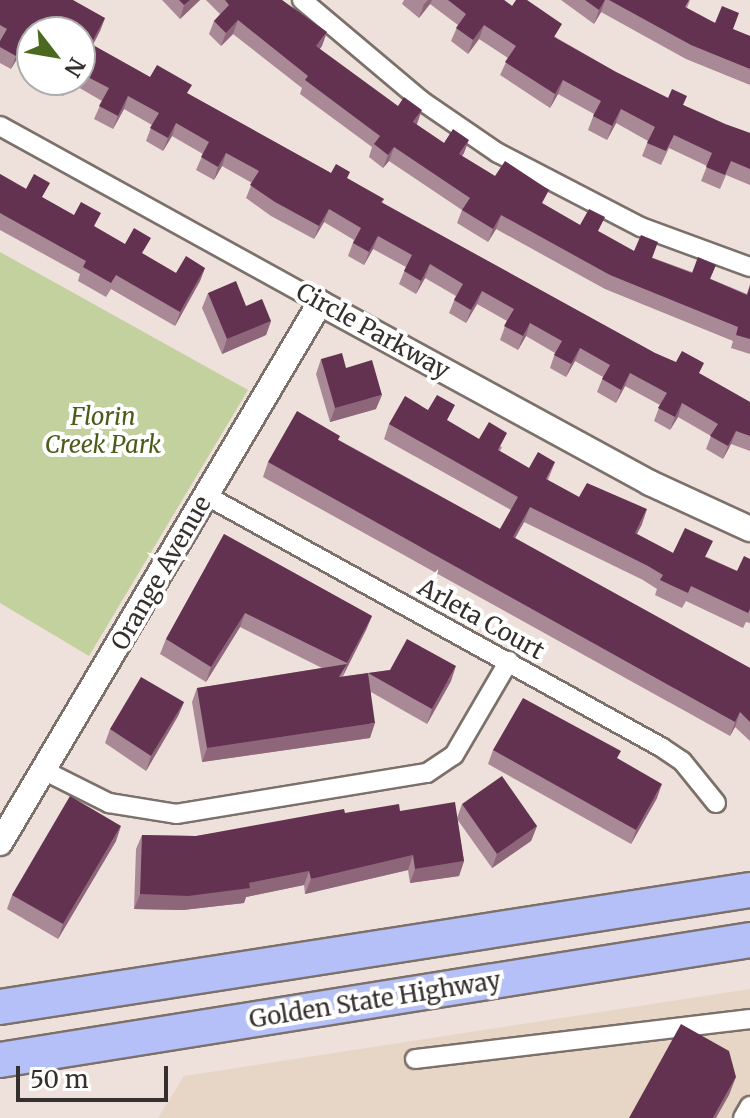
<!DOCTYPE html>
<style>
body{margin:0}
#map{position:relative;width:750px;height:1118px;overflow:hidden;background:#eee0da;font-family:Merriweather,serif}
div>[style]{position:absolute}
[style*='--x']{left:calc(var(--x)*1px);top:calc(var(--y)*1px);width:calc(var(--w)*1px);rotate:calc(var(--a)*1deg)}
.commercial>*{inset:0;background:#e7d6c5}
.green>*{inset:0;background:#c3d19e}
.roads{filter:drop-shadow(2px 0 #7c706b) drop-shadow(-2px 0 #7c706b) drop-shadow(0 2px #7c706b) drop-shadow(0 -2px #7c706b)}
.minor>*{height:18px;margin:-9px;padding:0 9px;transform-origin:9px;border-radius:9px;background:#fff}
.tertiary>*{height:24px;margin:-12px;padding:0 12px;transform-origin:12px;border-radius:12px;background:#fff}
.motorway>*{height:34px;margin:-17px;padding:0 17px;transform-origin:17px;border-radius:17px;background:#b4c0f7}
.wall>*{inset:0;background:#a98996}
.shaded-wall>*{inset:0;background:#8d667a}
.building>*{inset:0;background:#643251}
span{translate:-50% -50%;white-space:nowrap;text-align:center;line-height:1.15;-webkit-text-stroke:8px #fff;paint-order:stroke}
.street-label{font-size:24px;color:#35302d}
.park-label{font-size:24px;color:#4d5b1a;font-style:italic}
.north{position:absolute;left:16px;top:16px;width:80px;height:80px;box-sizing:border-box;background:#fff;border:2px solid #aeacab;border-radius:50%;rotate:121deg;font-size:22px;font-weight:700;line-height:32px;text-align:center;color:#35302d}
.north::after{content:'';display:block;margin:auto;width:28px;height:36px;background:#4c6a1f;clip-path:polygon(50% 0,100% 100%,50% 72%,0 100%)}
.scale{position:absolute;left:16px;top:1066px;width:152px;height:36px;box-sizing:border-box;border:4px solid #35302d;border-top:0;padding-left:10px;font-size:24px;line-height:28px;white-space:nowrap;color:#35302d;-webkit-text-stroke:6px #fff;paint-order:stroke}
</style>
<div id="map">
<div class="commercial">
<i style="clip-path:polygon(750px 989px,750px 1118px,158px 1118px,184px 1076px)"></i>
</div>
<div class="green">
<i style="clip-path:polygon(0 252px,248px 390px,89px 656px,0 603px)"></i>
</div>
<div class="roads">
<div class="minor">
<i style="--x:302;--y:0;--w:157;--a:40.1"></i>
<i style="--x:422;--y:101;--w:92;--a:34.4"></i>
<i style="--x:498;--y:153;--w:161;--a:27.4"></i>
<i style="--x:641;--y:227;--w:116;--a:20.2"></i>
<i style="--x:0;--y:126;--w:366;--a:28.9"></i>
<i style="--x:207;--y:496;--w:519;--a:28.94"></i>
<i style="--x:661;--y:747;--w:25;--a:34"></i>
<i style="--x:682;--y:761;--w:54;--a:51"></i>
<i style="--x:45;--y:771;--w:72;--a:26.6"></i>
<i style="--x:109;--y:803;--w:68;--a:9.3"></i>
<i style="--x:176;--y:814;--w:254;--a:-9.3"></i>
<i style="--x:427;--y:773;--w:32;--a:-34"></i>
<i style="--x:454;--y:755;--w:109;--a:-59.7"></i>
<i style="--x:415;--y:1059;--w:337;--a:-6.8"></i>
<i style="--x:743;--y:1118;--w:14;--a:-60"></i>
</div>
<div class="tertiary">
<i style="--x:0;--y:843;--w:628;--a:-59.35"></i>
<i style="--x:320;--y:303;--w:376;--a:28.6"></i>
<i style="--x:650;--y:483;--w:110;--a:24.7"></i>
</div>
<div class="motorway">
<i style="--x:0;--y:1007;--w:759;--a:-8.87"></i>
<i style="--x:0;--y:1060;--w:760;--a:-9.09"></i>
</div>
</div>
<div class="wall">
<i style="clip-path:polygon(0 0,105px 18px,100px 31px,93px 45px,150px 77px,188px 94px,331px 173px,348px 179px,384px 199px,382px 203px,655px 353px,700px 374px,750px 402px,750px 451px,731px 444px,723px 459px,706px 449px,711px 436px,678px 417px,670px 430px,654px 421px,660px 405px,625px 386px,616px 403px,597px 392px,603px 377px,575px 361px,566px 377px,550px 368px,555px 353px,526px 336px,518px 350px,500px 340px,507px 321px,477px 304px,466px 323px,449px 313px,456px 296px,425px 278px,416px 294px,399px 284px,406px 267px,373px 249px,364px 265px,348px 256px,354px 240px,324px 222px,314px 239px,271px 216px,246px 198px,252px 183px,222px 166px,214px 180px,196px 170px,203px 154px,172px 136px,163px 151px,146px 141px,152px 125px,124px 109px,113px 129px,94px 119px,102px 101px,71px 83px,63px 96px,47px 87px,49px 80px,80px 80px,80px 32px,32px 32px,32px 58px,21px 52px,11px 69px,0 63px)"></i>
<i style="clip-path:polygon(162px 0,200px 0,180px 19px)"></i>
<i style="clip-path:polygon(206px 0,282px 0,322px 46px,319px 49px,416px 124px,444px 143px,464px 153px,462px 156px,495px 176px,580px 225px,600px 232px,634px 251px,711px 279px,747px 294px,750px 284px,750px 354px,731px 348px,733px 341px,605px 289px,496px 229px,488px 242px,457px 223px,462px 210px,389px 161px,383px 168px,369px 157px,372px 147px,300px 94px,302px 88px,233px 34px,221px 46px,209px 34px,214px 21px,220px 14px)"></i>
<i style="clip-path:polygon(404px 0,504px 0,557px 38px,616px 72px,668px 98px,725px 124px,750px 133px,750px 185px,726px 175px,720px 189px,701px 181px,707px 166px,669px 148px,661px 165px,642px 156px,648px 141px,616px 123px,607px 140px,588px 130px,594px 114px,558px 94px,550px 108px,500px 75px,508px 58px,479px 39px,468px 54px,451px 41px,458px 25px,430px 4px,419px 18px,402px 4px)"></i>
<i style="clip-path:polygon(561px 0,690px 0,687px 8px,715px 23px,750px 36px,750px 85px,686px 59px,601px 12px,594px 24px)"></i>
<i style="clip-path:polygon(0 174px,176px 273px,205px 268px,200px 281px,175px 326px,111px 289px,106px 297px,78px 281px,80px 274px,0 230px)"></i>
<i style="clip-path:polygon(208px 293px,271px 321px,266px 335px,222px 354px,202px 308px)"></i>
<i style="clip-path:polygon(321px 359px,346px 368px,376px 409px,330px 422px,316px 374px)"></i>
<i style="clip-path:polygon(428px 410px,479px 439px,502px 447px,500px 451px,529px 468px,555px 462px,548px 480px,579px 497px,642px 524px,637px 534px,673px 553px,707px 557px,737px 571px,750px 559px,750px 623px,746px 622px,743px 628px,686px 601px,682px 608px,655px 595px,657px 589px,643px 580px,524px 522px,515px 538px,750px 668px,750px 741px,735px 727px,730px 736px,263px 477px,268px 462px,339px 440px,500px 529px,511px 510px,384px 439px,389px 424px)"></i>
<i style="clip-path:polygon(224px 534px,372px 616px,366px 630px,342px 677px,390px 670px,451px 681px,427px 724px,371px 692px,370px 738px,202px 762px,192px 702px,197px 688px,322px 668px,240px 627px,206px 682px,160px 654px,166px 639px)"></i>
<i style="clip-path:polygon(184px 702px,178px 716px,146px 771px,105px 743px,110px 729px)"></i>
<i style="clip-path:polygon(493px 750px,618px 759px,657px 798px,631px 844px,488px 764px)"></i>
<i style="clip-path:polygon(462px 804px,537px 826px,531px 841px,492px 868px,457px 819px,464px 861px,459px 876px,410px 883px,408px 870px,305px 894px,304px 885px,246px 897px,244px 903px,183px 910px,134px 909px,136px 849px,142px 835px,196px 836px,345px 813px,400px 811px,457px 818px)"></i>
<i style="clip-path:polygon(116px 841px,58px 939px,7px 909px,12px 895px)"></i>
</div>
<div class="shaded-wall">
<i style="clip-path:polygon(190px 0,200px 0,180px 19px,184px 5px)"></i>
<i style="clip-path:polygon(428px 0,432px 0,430px 4px,419px 18px,424px 4px)"></i>
<i style="clip-path:polygon(605px 0,601px 12px,594px 24px,599px 10px)"></i>
<i style="clip-path:polygon(105px 18px,100px 31px,86px 57px,91px 44px)"></i>
<i style="clip-path:polygon(238px 20px,233px 34px,221px 46px,226px 33px)"></i>
<i style="clip-path:polygon(484px 25px,479px 39px,468px 54px,473px 40px)"></i>
<i style="clip-path:polygon(327px 32px,322px 46px,311px 60px,316px 46px)"></i>
<i style="clip-path:polygon(25px 38px,21px 52px,11px 69px,16px 56px)"></i>
<i style="clip-path:polygon(70px 80px,72px 80px,63px 96px,68px 83px)"></i>
<i style="clip-path:polygon(563px 80px,558px 94px,550px 108px,555px 94px)"></i>
<i style="clip-path:polygon(128px 96px,124px 109px,113px 129px,118px 116px)"></i>
<i style="clip-path:polygon(621px 109px,616px 123px,607px 140px,612px 126px)"></i>
<i style="clip-path:polygon(422px 110px,417px 124px,408px 136px,413px 122px)"></i>
<i style="clip-path:polygon(176px 123px,172px 136px,163px 151px,168px 138px)"></i>
<i style="clip-path:polygon(469px 140px,464px 153px,454px 168px,459px 154px)"></i>
<i style="clip-path:polygon(394px 147px,389px 161px,383px 168px,388px 155px)"></i>
<i style="clip-path:polygon(226px 153px,222px 166px,214px 180px,218px 167px)"></i>
<i style="clip-path:polygon(329px 209px,324px 222px,314px 239px,319px 226px)"></i>
<i style="clip-path:polygon(501px 215px,496px 229px,488px 242px,493px 229px)"></i>
<i style="clip-path:polygon(378px 236px,373px 249px,364px 265px,369px 252px)"></i>
<i style="clip-path:polygon(430px 264px,425px 278px,416px 294px,421px 281px)"></i>
<i style="clip-path:polygon(205px 268px,200px 281px,175px 326px,180px 312px)"></i>
<i style="clip-path:polygon(482px 291px,477px 304px,466px 323px,471px 310px)"></i>
<i style="clip-path:polygon(271px 321px,266px 335px,222px 354px,227px 339px)"></i>
<i style="clip-path:polygon(530px 323px,526px 336px,518px 350px,523px 336px)"></i>
<i style="clip-path:polygon(580px 348px,575px 361px,566px 377px,571px 364px)"></i>
<i style="clip-path:polygon(630px 373px,625px 386px,616px 403px,621px 390px)"></i>
<i style="clip-path:polygon(382px 395px,376px 409px,330px 422px,335px 408px)"></i>
<i style="clip-path:polygon(682px 403px,678px 417px,670px 430px,675px 417px)"></i>
<i style="clip-path:polygon(736px 431px,731px 444px,723px 459px,728px 446px)"></i>
<i style="clip-path:polygon(530px 507px,524px 522px,508px 551px,513px 537px)"></i>
<i style="clip-path:polygon(647px 509px,642px 524px,630px 547px,635px 533px)"></i>
<i style="clip-path:polygon(245px 613px,240px 627px,206px 682px,211px 667px)"></i>
<i style="clip-path:polygon(372px 616px,366px 630px,342px 678px,347px 663px)"></i>
<i style="clip-path:polygon(456px 666px,451px 681px,427px 724px,432px 709px)"></i>
<i style="clip-path:polygon(184px 702px,178px 716px,146px 771px,151px 756px)"></i>
<i style="clip-path:polygon(740px 712px,735px 727px,730px 736px,735px 722px)"></i>
<i style="clip-path:polygon(375px 723px,370px 738px,202px 762px,207px 748px)"></i>
<i style="clip-path:polygon(662px 784px,657px 798px,631px 844px,636px 830px)"></i>
<i style="clip-path:polygon(121px 826px,116px 841px,58px 939px,63px 924px)"></i>
<i style="clip-path:polygon(537px 826px,531px 841px,492px 868px,497px 854px)"></i>
<i style="clip-path:polygon(413px 855px,408px 870px,305px 894px,311px 879px)"></i>
<i style="clip-path:polygon(464px 861px,459px 876px,410px 883px,415px 869px)"></i>
<i style="clip-path:polygon(309px 871px,304px 885px,246px 897px,244px 903px,183px 910px,134px 909px,140px 894px,249px 883px)"></i>
<i style="clip-path:polygon(736px 1077px,729px 1095px,716px 1118px,713px 1118px)"></i>
</div>
<div class="building">
<i style="clip-path:polygon(0 0,73px 0,105px 18px,91px 44px,150px 77px,157px 65px,192px 85px,187px 93px,331px 173px,336px 164px,350px 172px,347px 178px,384px 199px,381px 202px,655px 353px,676px 362px,682px 351px,704px 363px,699px 373px,750px 402px,750px 436px,736px 431px,728px 446px,710px 436px,718px 424px,682px 403px,675px 417px,658px 408px,667px 393px,630px 373px,621px 390px,602px 379px,610px 365px,580px 348px,571px 364px,554px 355px,562px 341px,530px 323px,523px 336px,504px 326px,514px 309px,482px 291px,471px 310px,454px 300px,463px 284px,430px 264px,421px 281px,404px 271px,412px 255px,378px 236px,369px 252px,353px 243px,361px 228px,329px 209px,319px 226px,275px 202px,250px 185px,259px 171px,226px 153px,218px 167px,201px 157px,209px 142px,176px 123px,168px 138px,150px 128px,159px 113px,128px 96px,118px 116px,99px 106px,109px 88px,80px 73px,80px 32px,32px 32px,32px 42px,25px 38px,16px 56px,0 47px,0 41px,7px 29px,0 25px)"></i>
<i style="clip-path:polygon(179px 0,190px 0,184px 5px)"></i>
<i style="clip-path:polygon(225px 0,282px 0,327px 32px,316px 46px,398px 106px,404px 97px,422px 110px,413px 122px,444px 143px,453px 129px,469px 140px,459px 154px,495px 176px,505px 161px,549px 190px,542px 203px,580px 225px,589px 209px,605px 217px,598px 231px,634px 251px,641px 235px,658px 242px,652px 258px,692px 273px,698px 257px,716px 265px,710px 279px,747px 295px,750px 286px,750px 339px,736px 335px,738px 327px,610px 275px,501px 215px,493px 229px,462px 210px,470px 198px,394px 147px,388px 155px,374px 144px,380px 136px,305px 80px,308px 76px,238px 20px,226px 33px,214px 21px,229px 5px)"></i>
<i style="clip-path:polygon(448px 0,504px 0,512px 6px,516px 0,527px 0,562px 24px,554px 37px,616px 72px,668px 98px,672px 89px,687px 96px,683px 105px,725px 124px,750px 133px,750px 169px,731px 161px,725px 175px,706px 167px,712px 153px,674px 135px,666px 151px,647px 143px,655px 127px,621px 109px,612px 126px,593px 116px,601px 101px,563px 80px,555px 94px,505px 62px,516px 46px,484px 25px,473px 40px,456px 28px,466px 14px)"></i>
<i style="clip-path:polygon(585px 0,605px 0,599px 10px)"></i>
<i style="clip-path:polygon(609px 0,689px 0,685px 7px,715px 23px,722px 6px,739px 13px,733px 29px,750px 36px,750px 69px,691px 45px)"></i>
<i style="clip-path:polygon(0 174px,26px 189px,34px 174px,50px 183px,42px 197px,74px 215px,81px 202px,101px 213px,94px 226px,125px 244px,134px 228px,151px 238px,142px 253px,176px 273px,186px 256px,205px 268px,180px 312px,116px 275px,111px 283px,83px 267px,86px 261px,0 213px)"></i>
<i style="clip-path:polygon(236px 281px,246px 306px,262px 299px,271px 321px,227px 339px,208px 293px)"></i>
<i style="clip-path:polygon(342px 353px,346px 368px,372px 360px,382px 395px,335px 408px,321px 359px)"></i>
<i style="clip-path:polygon(437px 395px,455px 405px,447px 420px,479px 439px,489px 422px,507px 433px,498px 450px,529px 468px,538px 452px,555px 462px,546px 479px,579px 497px,587px 483px,647px 509px,635px 533px,673px 553px,685px 528px,713px 541px,705px 557px,737px 571px,744px 556px,750px 559px,750px 609px,748px 613px,691px 586px,688px 593px,660px 580px,663px 575px,648px 566px,530px 507px,513px 537px,750px 668px,750px 722px,740px 712px,735px 722px,268px 462px,297px 411px,340px 436px,338px 440px,500px 529px,518px 497px,389px 424px,405px 396px,428px 410px)"></i>
<i style="clip-path:polygon(224px 534px,372px 616px,347px 663px,245px 613px,211px 667px,166px 639px)"></i>
<i style="clip-path:polygon(407px 639px,456px 666px,432px 709px,368px 673px,390px 670px)"></i>
<i style="clip-path:polygon(347px 664px,339px 677px,368px 673px,375px 723px,207px 748px,197px 688px)"></i>
<i style="clip-path:polygon(141px 677px,184px 702px,151px 756px,110px 729px)"></i>
<i style="clip-path:polygon(523px 698px,621px 751px,617px 758px,662px 784px,636px 830px,493px 750px)"></i>
<i style="clip-path:polygon(502px 776px,537px 826px,497px 854px,462px 804px)"></i>
<i style="clip-path:polygon(70px 796px,121px 826px,63px 924px,12px 895px)"></i>
<i style="clip-path:polygon(455px 802px,464px 861px,415px 869px,413px 855px,311px 879px,309px 871px,249px 883px,250px 888px,188px 896px,140px 894px,142px 835px,196px 836px,344px 809px,345px 813px,399px 804px,400px 811px)"></i>
<i style="clip-path:polygon(681px 1024px,729px 1051px,736px 1077px,713px 1118px,629px 1118px)"></i>
</div>
<div class="street-label">
<span style="left:373px;top:331px;rotate:29deg">Circle Parkway</span>
<span style="left:161px;top:573px;rotate:-60deg">Orange Avenue</span>
<span style="left:481px;top:619px;rotate:29deg">Arleta Court</span>
<span style="left:375px;top:1000px;rotate:-9deg">Golden State Highway</span>
</div>
<div class="park-label">
<span style="left:103px;top:431px">Florin<br>Creek Park</span>
</div>
<div class="north">N</div>
<div class="scale">50 m</div>
</div>
